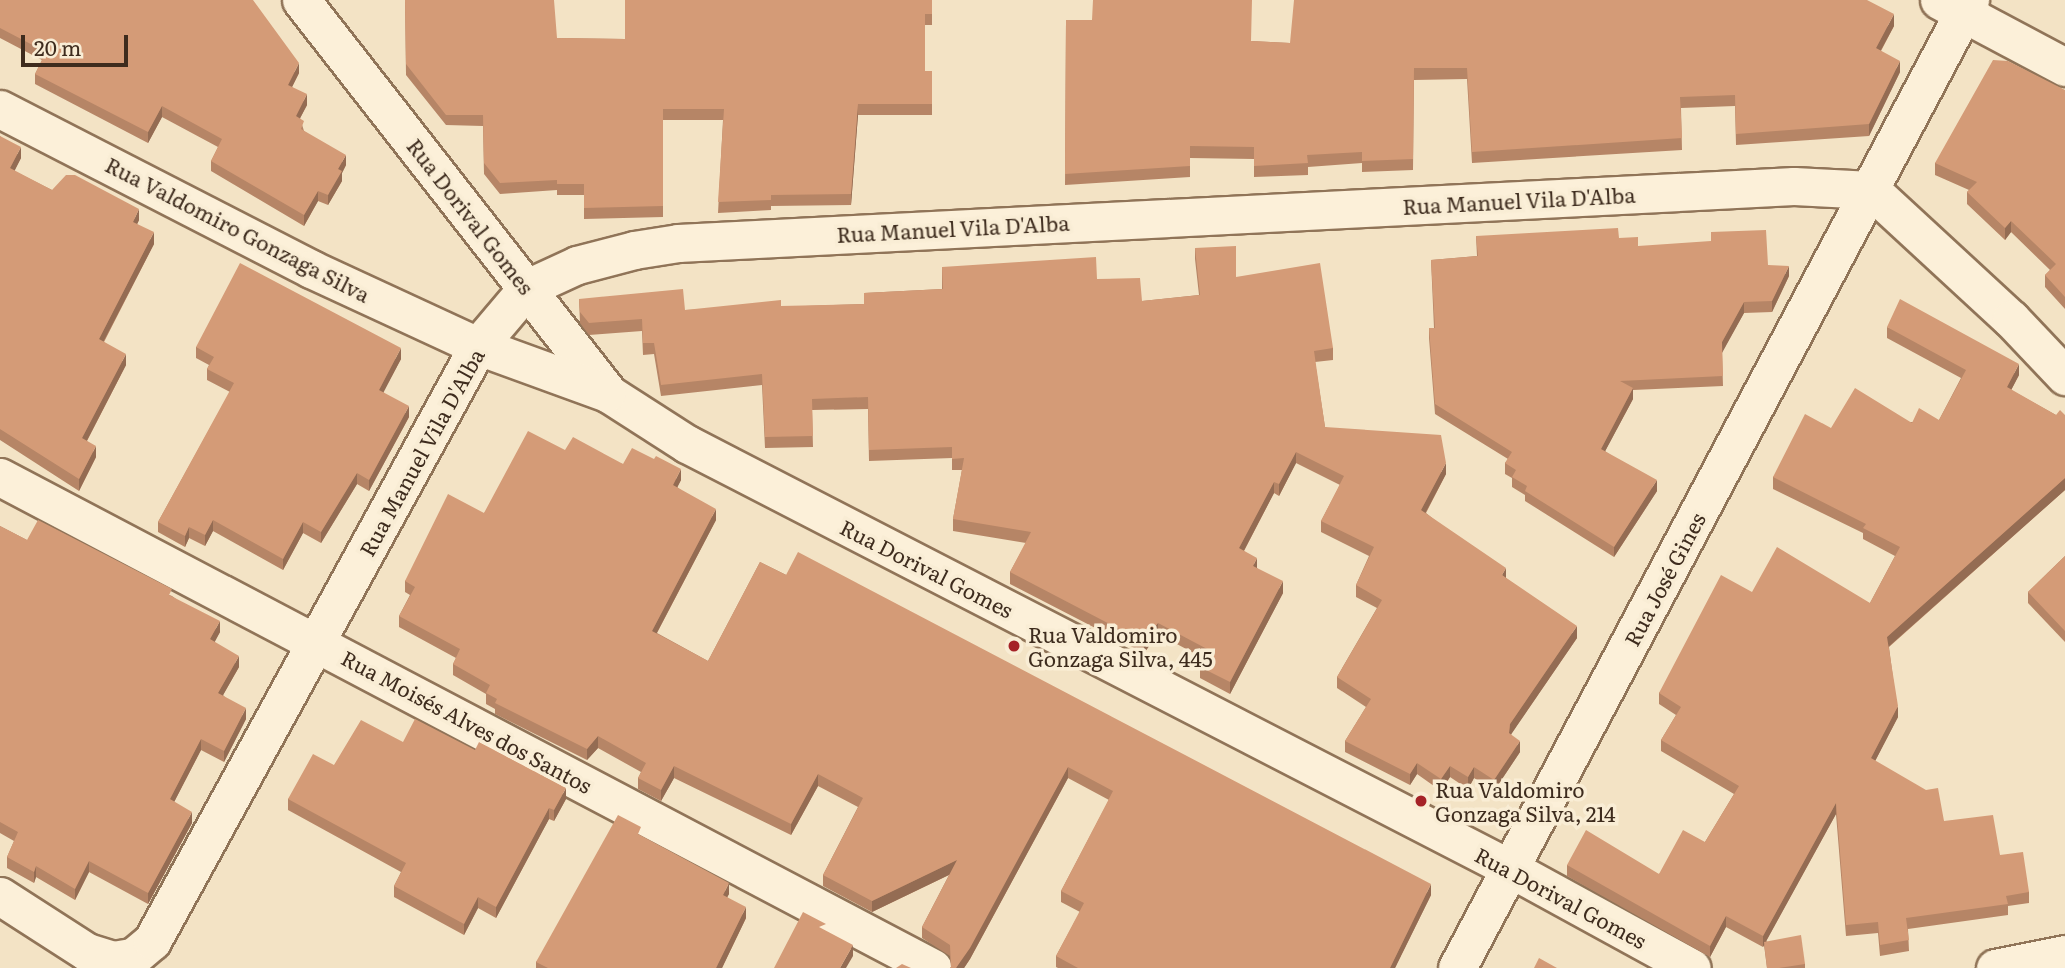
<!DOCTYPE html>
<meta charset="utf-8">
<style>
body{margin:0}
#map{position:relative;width:2065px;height:968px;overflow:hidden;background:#f3e3c5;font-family:Literata,serif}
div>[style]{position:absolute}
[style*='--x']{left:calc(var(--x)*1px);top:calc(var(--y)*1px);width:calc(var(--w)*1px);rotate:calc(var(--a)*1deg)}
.roads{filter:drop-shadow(2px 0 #907458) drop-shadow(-2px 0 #907458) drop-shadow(0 2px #907458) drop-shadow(0 -2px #907458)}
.minor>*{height:37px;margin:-18.5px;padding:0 18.5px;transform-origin:18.5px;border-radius:18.5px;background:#fcf0d9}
.wall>*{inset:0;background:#b68566}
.shaded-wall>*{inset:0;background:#946c53}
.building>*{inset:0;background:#d49b77}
.dots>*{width:19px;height:19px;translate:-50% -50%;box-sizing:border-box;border:4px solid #f9edd5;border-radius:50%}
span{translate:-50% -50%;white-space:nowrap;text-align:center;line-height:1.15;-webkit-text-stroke:7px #f9edd5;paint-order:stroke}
.street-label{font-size:21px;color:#3e2c1e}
.poi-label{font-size:21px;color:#3e2c1e}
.left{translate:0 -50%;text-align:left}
.scale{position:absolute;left:21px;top:35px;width:107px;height:32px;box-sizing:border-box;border:4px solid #3e2c1e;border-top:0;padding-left:9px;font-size:21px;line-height:24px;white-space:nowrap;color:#3e2c1e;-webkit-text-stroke:5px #f9edd5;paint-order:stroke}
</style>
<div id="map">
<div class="roads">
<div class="minor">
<i style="--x:301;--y:0;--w:500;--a:51.98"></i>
<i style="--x:609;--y:394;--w:93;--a:32.7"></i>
<i style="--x:687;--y:444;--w:927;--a:27.28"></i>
<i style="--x:1511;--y:869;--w:206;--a:28.7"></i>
<i style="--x:1939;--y:0;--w:143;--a:28"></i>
<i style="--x:0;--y:109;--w:350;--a:27.2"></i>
<i style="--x:311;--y:269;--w:184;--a:24.8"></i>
<i style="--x:478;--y:346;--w:137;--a:20"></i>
<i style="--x:0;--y:477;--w:1054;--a:27.76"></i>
<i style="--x:0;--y:896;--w:103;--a:32.8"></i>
<i style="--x:87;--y:952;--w:27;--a:17"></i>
<i style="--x:113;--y:960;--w:20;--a:-9"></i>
<i style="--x:133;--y:957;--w:25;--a:-40"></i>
<i style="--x:152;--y:941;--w:678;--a:-61.28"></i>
<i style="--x:478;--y:346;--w:76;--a:-49.8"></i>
<i style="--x:527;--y:288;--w:55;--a:-24.7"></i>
<i style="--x:577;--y:265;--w:59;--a:-14.7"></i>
<i style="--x:634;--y:250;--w:45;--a:-9"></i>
<i style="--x:678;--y:243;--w:1117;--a:-2.92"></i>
<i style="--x:1794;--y:186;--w:77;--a:3"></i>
<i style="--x:1871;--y:190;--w:190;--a:42.7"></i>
<i style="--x:2011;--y:319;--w:79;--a:46.5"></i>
<i style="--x:1457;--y:968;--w:1096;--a:-62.08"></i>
<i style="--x:1995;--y:968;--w:71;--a:-11.3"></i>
</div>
</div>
<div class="wall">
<i style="clip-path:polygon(0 0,299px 73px,292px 87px,307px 105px,300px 118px,304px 131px,346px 165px,342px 173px,342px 181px,328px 205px,318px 201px,304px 226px,211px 171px,211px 161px,218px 147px,162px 117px,148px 143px,35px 84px,35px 74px,42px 60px,0 38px)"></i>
<i style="clip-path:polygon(405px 0,557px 38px,625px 39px,932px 0,932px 25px,925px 25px,925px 71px,932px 71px,932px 115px,858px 115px,851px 205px,771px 206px,771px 210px,718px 213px,723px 120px,663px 120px,663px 217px,584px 219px,584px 195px,557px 195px,557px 190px,500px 194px,484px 174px,483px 126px,446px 125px,406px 75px)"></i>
<i style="clip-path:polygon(1066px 20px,1092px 20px,1251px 41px,1290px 43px,1894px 26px,1881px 51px,1900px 72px,1869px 136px,1736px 145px,1735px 106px,1681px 108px,1682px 150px,1472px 163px,1467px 79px,1414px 80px,1413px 170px,1362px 172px,1362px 163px,1308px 167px,1308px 175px,1254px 177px,1254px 159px,1190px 158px,1190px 177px,1065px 185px)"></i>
<i style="clip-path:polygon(2065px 90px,2065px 309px,2045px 287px,2045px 275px,2050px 270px,2011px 232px,2005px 240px,1967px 204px,1967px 192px,1969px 190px,1935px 175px,1935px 163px)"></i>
<i style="clip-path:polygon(0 136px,21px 158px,14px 171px,52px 190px,139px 220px,137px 224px,154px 244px,104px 342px,126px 365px,87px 441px,96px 457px,79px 491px,0 440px)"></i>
<i style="clip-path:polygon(1476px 236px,1619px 238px,1638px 246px,1768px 265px,1789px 276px,1772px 312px,1744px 313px,1722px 352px,1723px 386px,1633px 390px,1633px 399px,1605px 451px,1657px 491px,1614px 557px,1525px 501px,1525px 495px,1512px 487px,1512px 478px,1505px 474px,1505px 463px,1508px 459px,1435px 414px,1429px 338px,1429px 328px,1434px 328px,1431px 260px,1477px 256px)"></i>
<i style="clip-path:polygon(1195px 248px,1236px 277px,1333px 348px,1333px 360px,1315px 362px,1325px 427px,1446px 474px,1426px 513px,1506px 578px,1577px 638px,1511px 734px,1520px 752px,1494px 791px,1474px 778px,1468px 789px,1450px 777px,1441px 791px,1417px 774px,1410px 785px,1345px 752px,1345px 741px,1366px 707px,1337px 688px,1337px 677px,1377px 608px,1356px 597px,1356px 585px,1369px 556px,1321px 532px,1321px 521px,1340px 485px,1296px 463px,1279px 496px,1274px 493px,1244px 551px,1257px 568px,1283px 593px,1230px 694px,1200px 678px,1200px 667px,1205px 659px,1158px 634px,1144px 653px,1010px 584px,1010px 572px,1026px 543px,953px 531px,953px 519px,962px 470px,952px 470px,952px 458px,869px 461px,868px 409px,812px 410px,813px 447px,765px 448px,762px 385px,661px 396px,654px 354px,643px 355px,642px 331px,589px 335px,580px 323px,579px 299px,685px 310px,864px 304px,864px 293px,942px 289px,942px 267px,1097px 279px,1142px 301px,1199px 295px,1195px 259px)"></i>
<i style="clip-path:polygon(1887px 327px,2019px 375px,2011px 390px,2056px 415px,2065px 415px,2065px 490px,1889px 647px,1898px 717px,1875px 761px,1944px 821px,2000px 855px,2029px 892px,2029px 903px,2008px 906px,2008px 915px,1908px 929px,1909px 951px,1880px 956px,1878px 933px,1846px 936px,1836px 814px,1766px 941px,1805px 964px,1805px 968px,1767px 968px,1764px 945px,1763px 947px,1726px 927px,1710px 957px,1567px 876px,1567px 865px,1659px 874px,1705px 842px,1734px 794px,1661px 751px,1661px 740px,1676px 715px,1659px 704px,1659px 693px,1752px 592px,1870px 603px,1895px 556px,1863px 539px,1863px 533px,1773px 489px,1773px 477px,1831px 428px,1939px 420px,1961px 378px,1887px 338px)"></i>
<i style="clip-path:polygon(196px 347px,401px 359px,383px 392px,409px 417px,369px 491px,357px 484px,321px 543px,303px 533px,283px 570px,213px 531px,205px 546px,189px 538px,185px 547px,158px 532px,158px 522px,230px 392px,207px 380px,207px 369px,209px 365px,196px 358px)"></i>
<i style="clip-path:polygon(565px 450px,623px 464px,681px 480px,677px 487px,716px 520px,657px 633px,708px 661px,760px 562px,1431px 895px,1395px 968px,1058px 968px,1056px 967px,1056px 956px,1080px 912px,1061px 902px,1061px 891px,1109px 800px,1068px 778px,970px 959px,964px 968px,950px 968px,951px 967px,950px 956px,922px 938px,922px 927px,949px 875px,872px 912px,823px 886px,823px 875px,858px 807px,818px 786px,791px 835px,674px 778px,661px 801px,638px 789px,638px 778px,641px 772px,598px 748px,587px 760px,495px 714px,495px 709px,486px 704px,486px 694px,453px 675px,453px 664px,456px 658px,399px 627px,399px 616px,410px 595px,405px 592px,405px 581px,484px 513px)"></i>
<i style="clip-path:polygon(0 526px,27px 540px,172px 596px,220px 632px,214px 642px,239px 667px,223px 695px,246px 719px,224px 762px,201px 750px,174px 802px,192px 823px,148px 904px,89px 872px,75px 900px,36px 877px,34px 883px,7px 868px,7px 857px,14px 841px,0 833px)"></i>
<i style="clip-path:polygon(2065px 556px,2065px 642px,2028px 603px,2028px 592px)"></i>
<i style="clip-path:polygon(403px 742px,566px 799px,554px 821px,549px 819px,496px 918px,478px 908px,464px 935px,394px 897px,394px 886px,401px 872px,288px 810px,288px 799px,334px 765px)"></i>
<i style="clip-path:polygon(641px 836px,729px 894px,727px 897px,746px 918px,722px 968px,536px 968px,536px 962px)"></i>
</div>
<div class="shaded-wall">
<i style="clip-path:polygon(1894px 14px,1894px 26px,1876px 59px,1876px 48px)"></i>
<i style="clip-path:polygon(1900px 61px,1900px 72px,1869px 136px,1869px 124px)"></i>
<i style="clip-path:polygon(299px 63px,299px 73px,288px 95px,288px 85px)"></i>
<i style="clip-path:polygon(307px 94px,307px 105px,296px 126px,296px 116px)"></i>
<i style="clip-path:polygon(858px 104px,858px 115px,851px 205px,851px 194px)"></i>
<i style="clip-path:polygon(162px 106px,162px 117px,148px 143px,148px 132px)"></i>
<i style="clip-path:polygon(21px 147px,21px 158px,10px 180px,10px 168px)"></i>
<i style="clip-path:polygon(346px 155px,346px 165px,342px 173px,342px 181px,328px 205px,328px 195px,338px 169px)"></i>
<i style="clip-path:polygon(318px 191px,318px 201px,304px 226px,304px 215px)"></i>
<i style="clip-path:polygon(139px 209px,139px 220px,133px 233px,133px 222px)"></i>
<i style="clip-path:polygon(2011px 221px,2011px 232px,2005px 240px,2005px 228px)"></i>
<i style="clip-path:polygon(154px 232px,154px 244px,99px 350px,99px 339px)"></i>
<i style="clip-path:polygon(1789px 266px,1789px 276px,1772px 312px,1772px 301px)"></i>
<i style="clip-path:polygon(1744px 302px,1744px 313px,1722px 353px,1722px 342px)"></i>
<i style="clip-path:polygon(401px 348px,401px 359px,379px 401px,379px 390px)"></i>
<i style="clip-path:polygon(126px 354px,126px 365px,82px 450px,82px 438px)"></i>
<i style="clip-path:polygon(2019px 364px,2019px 375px,2007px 398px,2007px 387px)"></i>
<i style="clip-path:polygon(1633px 388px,1633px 399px,1601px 459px,1601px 449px)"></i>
<i style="clip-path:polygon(409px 406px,409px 417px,369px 491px,369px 480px)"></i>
<i style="clip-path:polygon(96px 446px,96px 457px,79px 491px,79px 479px)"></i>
<i style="clip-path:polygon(1296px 452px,1296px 463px,1279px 496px,1279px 484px)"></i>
<i style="clip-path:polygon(1446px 463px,1446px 474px,1421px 521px,1421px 510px)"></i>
<i style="clip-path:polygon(681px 469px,681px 480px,673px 496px,673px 485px)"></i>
<i style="clip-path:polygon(357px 473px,357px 484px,321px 543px,321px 532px)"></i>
<i style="clip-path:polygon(2065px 478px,2065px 490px,1887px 648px,1887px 637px)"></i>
<i style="clip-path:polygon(1657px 480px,1657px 491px,1614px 557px,1614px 547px)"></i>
<i style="clip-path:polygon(1274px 482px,1274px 493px,1239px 560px,1239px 548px)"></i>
<i style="clip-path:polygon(716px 509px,716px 520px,652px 642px,652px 631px)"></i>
<i style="clip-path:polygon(213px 520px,213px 531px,205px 546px,205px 535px)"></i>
<i style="clip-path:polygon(303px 522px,303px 533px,283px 570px,283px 559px)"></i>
<i style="clip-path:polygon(189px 527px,189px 538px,185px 547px,185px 536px)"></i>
<i style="clip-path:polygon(1257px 558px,1257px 569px,1253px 566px)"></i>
<i style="clip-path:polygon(1506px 568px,1506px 579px,1502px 575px)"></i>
<i style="clip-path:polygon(1283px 581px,1283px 593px,1230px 694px,1230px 682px)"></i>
<i style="clip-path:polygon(220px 621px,220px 632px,210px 651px,210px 639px)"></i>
<i style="clip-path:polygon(1158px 623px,1158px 634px,1144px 653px,1144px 642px)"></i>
<i style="clip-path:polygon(1577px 626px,1577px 638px,1510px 736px,1509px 733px,1510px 724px)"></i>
<i style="clip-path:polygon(239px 656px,239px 667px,218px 704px,218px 693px)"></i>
<i style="clip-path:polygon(1898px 706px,1898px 717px,1871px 769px,1871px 758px)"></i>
<i style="clip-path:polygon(246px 708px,246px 719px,224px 762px,224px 751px)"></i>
<i style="clip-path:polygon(598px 736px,598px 748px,587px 760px,587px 749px)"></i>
<i style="clip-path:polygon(201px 739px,201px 750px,170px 810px,170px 799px)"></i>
<i style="clip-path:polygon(1520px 741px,1520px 752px,1494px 791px,1494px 780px)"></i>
<i style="clip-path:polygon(1417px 763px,1417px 774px,1410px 785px,1410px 774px)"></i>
<i style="clip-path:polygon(674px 766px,674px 778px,661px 801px,661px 790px)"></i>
<i style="clip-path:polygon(1450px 766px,1450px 777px,1441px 791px,1441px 779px)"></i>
<i style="clip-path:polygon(1068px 767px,1068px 778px,970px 959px,964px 968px,956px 968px)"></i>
<i style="clip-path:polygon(1474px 767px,1474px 778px,1468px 789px,1468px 777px)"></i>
<i style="clip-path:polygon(818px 774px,818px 786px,791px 835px,791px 824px)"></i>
<i style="clip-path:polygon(566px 788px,566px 799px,554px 821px,554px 810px)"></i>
<i style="clip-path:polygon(1836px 803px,1836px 814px,1763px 947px,1763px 936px)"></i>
<i style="clip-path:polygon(549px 808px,549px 819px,496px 918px,496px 907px)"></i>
<i style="clip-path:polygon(192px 812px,192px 823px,148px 904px,148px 893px)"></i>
<i style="clip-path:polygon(957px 860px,957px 871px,872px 912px,872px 901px)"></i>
<i style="clip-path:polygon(89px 861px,89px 872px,75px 900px,75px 889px)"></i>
<i style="clip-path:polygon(36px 866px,36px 877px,34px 883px,34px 872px)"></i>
<i style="clip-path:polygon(729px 883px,729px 894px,723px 905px,723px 895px)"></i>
<i style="clip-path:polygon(1431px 884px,1431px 895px,1395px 968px,1390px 968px)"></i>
<i style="clip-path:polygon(478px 897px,478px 908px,464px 935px,464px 924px)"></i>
<i style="clip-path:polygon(746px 907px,746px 918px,722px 968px,716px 968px)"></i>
<i style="clip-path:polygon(1726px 916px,1726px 927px,1710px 957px,1710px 946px)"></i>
<i style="clip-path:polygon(853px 945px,853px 956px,846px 968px,840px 968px)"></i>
</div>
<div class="building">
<i style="clip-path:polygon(0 0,253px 0,299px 63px,288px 85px,307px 94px,296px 116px,304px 121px,301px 129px,346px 155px,338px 169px,342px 171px,328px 195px,318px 191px,304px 215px,211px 161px,222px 139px,162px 106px,148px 132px,35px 74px,46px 52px,0 28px)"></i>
<i style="clip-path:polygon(405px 0,554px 0,557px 38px,625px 39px,625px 0,932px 0,932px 14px,925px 14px,925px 71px,932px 71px,932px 104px,858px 104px,851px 194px,771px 195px,771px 200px,718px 202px,724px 109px,663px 109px,663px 206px,584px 208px,584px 184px,557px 184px,557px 180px,500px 183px,484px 163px,483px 115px,446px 115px,406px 64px)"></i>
<i style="clip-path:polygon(1093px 0,1252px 0,1251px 41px,1290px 43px,1294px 0,1867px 0,1894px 14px,1876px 48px,1900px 61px,1869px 124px,1736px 134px,1735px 95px,1680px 97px,1682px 138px,1472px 152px,1467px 68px,1414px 68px,1413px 159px,1362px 161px,1362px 152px,1307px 155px,1308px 163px,1254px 166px,1254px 147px,1190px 146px,1190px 166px,1065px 174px,1066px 20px,1092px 20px)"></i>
<i style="clip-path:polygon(1993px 60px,2008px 61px,2065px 90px,2065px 297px,2045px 275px,2056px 264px,2011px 221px,2005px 228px,1967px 192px,1977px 182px,1935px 163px)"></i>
<i style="clip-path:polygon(0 136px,21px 147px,10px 168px,52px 190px,66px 175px,75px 175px,139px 209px,133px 222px,154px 232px,99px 339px,126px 354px,82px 438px,96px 446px,79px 479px,0 429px)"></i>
<i style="clip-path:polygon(1618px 228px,1619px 238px,1638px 237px,1638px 246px,1711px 241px,1711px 232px,1766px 230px,1768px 265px,1789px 266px,1772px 301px,1744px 302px,1722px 342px,1723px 376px,1620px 381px,1633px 388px,1601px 449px,1657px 480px,1614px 547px,1525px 491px,1527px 486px,1512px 477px,1516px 470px,1505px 463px,1512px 452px,1435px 404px,1429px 328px,1435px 328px,1431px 260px,1478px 256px,1476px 236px)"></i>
<i style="clip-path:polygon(1236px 246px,1236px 277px,1320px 263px,1333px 348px,1314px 351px,1325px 427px,1441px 435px,1446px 463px,1421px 510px,1506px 568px,1502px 575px,1577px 626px,1510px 724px,1509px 733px,1520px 741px,1494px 780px,1474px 767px,1468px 777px,1450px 766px,1441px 779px,1417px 763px,1410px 774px,1345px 741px,1371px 699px,1337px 677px,1382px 600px,1356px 585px,1374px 547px,1321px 521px,1344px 476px,1296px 452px,1279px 484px,1274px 482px,1239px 548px,1257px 558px,1253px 566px,1283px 581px,1230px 682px,1200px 667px,1209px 650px,1158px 623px,1144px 642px,1010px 572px,1031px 532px,953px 519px,964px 458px,952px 459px,952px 447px,869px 450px,868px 397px,812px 399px,813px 436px,765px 437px,762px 374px,661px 385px,654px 343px,643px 343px,642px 319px,589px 323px,580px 312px,579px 299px,683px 289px,685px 310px,781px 300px,781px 306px,864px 304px,864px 293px,943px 289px,942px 267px,1096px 257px,1097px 279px,1140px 278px,1142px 301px,1200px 295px,1195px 248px)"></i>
<i style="clip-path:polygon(240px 263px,401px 348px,379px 390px,409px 406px,369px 480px,357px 473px,321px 532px,303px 522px,283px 559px,213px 520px,205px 535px,189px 527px,185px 536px,158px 522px,234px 383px,207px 369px,214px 357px,196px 347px)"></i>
<i style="clip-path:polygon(1900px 299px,2019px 364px,2007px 387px,2056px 415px,2060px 410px,2065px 415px,2065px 478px,1887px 637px,1898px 706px,1871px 758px,1926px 790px,1938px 788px,1944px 821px,1993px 815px,2000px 855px,2023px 852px,2029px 892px,2006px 896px,2008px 904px,1906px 918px,1909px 940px,1880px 945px,1878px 922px,1846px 925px,1836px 803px,1763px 936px,1726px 916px,1710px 946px,1567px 865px,1586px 830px,1659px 874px,1683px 830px,1705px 842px,1739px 786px,1661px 740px,1681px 707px,1659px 693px,1721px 575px,1752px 592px,1777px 547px,1870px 603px,1900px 547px,1863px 528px,1866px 524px,1773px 477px,1805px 414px,1831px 428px,1855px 388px,1912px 423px,1919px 408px,1939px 420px,1966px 370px,1887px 327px)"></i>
<i style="clip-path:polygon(528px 431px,565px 450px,573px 437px,623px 464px,632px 448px,654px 459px,656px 456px,681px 469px,673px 485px,716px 509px,652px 631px,708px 661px,760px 562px,786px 575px,798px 552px,1431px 884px,1390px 968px,1078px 968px,1056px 956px,1084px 903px,1061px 891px,1113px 791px,1068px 767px,970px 948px,956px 968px,950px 968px,951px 967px,950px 945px,922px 927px,957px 860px,872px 901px,823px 875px,863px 798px,818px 774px,791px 824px,674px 766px,661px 790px,638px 778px,646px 763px,598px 736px,587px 749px,495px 703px,497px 699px,486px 693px,490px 685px,453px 664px,460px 649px,399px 616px,415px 587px,405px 581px,448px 494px,484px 513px)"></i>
<i style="clip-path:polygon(38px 520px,172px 589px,169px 595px,220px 621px,210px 639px,239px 656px,218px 693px,246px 708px,224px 751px,201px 739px,170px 799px,192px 812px,148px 893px,89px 861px,75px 889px,36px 866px,34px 872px,7px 857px,18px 832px,0 822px,0 526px,27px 540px)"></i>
<i style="clip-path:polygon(2065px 556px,2065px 631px,2028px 592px)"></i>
<i style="clip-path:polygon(415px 719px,475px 750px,479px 742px,566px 788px,554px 810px,549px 808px,496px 907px,478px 897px,464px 924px,394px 886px,406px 863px,288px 799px,313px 754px,334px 765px,361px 720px,403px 742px)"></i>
<i style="clip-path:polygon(618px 815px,641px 827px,638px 834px,729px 883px,723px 895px,746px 907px,716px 968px,548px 968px,536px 962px)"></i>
<i style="clip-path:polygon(803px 912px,826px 924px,819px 927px,853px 945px,840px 968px,774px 968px)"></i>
<i style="clip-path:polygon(1801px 935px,1805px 964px,1779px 968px,1767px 968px,1764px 942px)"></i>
<i style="clip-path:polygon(1539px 958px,1557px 968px,1534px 968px)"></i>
<i style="clip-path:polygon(902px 964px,911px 968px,896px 968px)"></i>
</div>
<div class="dots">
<i style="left:1014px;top:646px;background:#a52227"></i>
<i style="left:1421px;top:801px;background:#a52227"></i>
</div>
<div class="street-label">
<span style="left:1519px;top:200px;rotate:-3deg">Rua Manuel Vila D'Alba</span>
<span style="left:471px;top:216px;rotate:52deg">Rua Dorival Gomes</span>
<span style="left:953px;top:228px;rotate:-3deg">Rua Manuel Vila D'Alba</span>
<span style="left:238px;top:229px;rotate:27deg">Rua Valdomiro Gonzaga Silva</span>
<span style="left:421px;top:452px;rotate:-61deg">Rua Manuel Vila D'Alba</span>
<span style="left:927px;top:568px;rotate:27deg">Rua Dorival Gomes</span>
<span style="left:1664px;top:579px;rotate:-62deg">Rua José Gines</span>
<span style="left:467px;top:721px;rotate:28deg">Rua Moisés Alves dos Santos</span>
<span style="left:1561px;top:897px;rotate:28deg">Rua Dorival Gomes</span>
</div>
<div class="poi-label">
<span class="left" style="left:1028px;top:646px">Rua Valdomiro<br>Gonzaga Silva, 445</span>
<span class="left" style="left:1435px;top:801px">Rua Valdomiro<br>Gonzaga Silva, 214</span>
</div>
<div class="scale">20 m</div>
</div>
